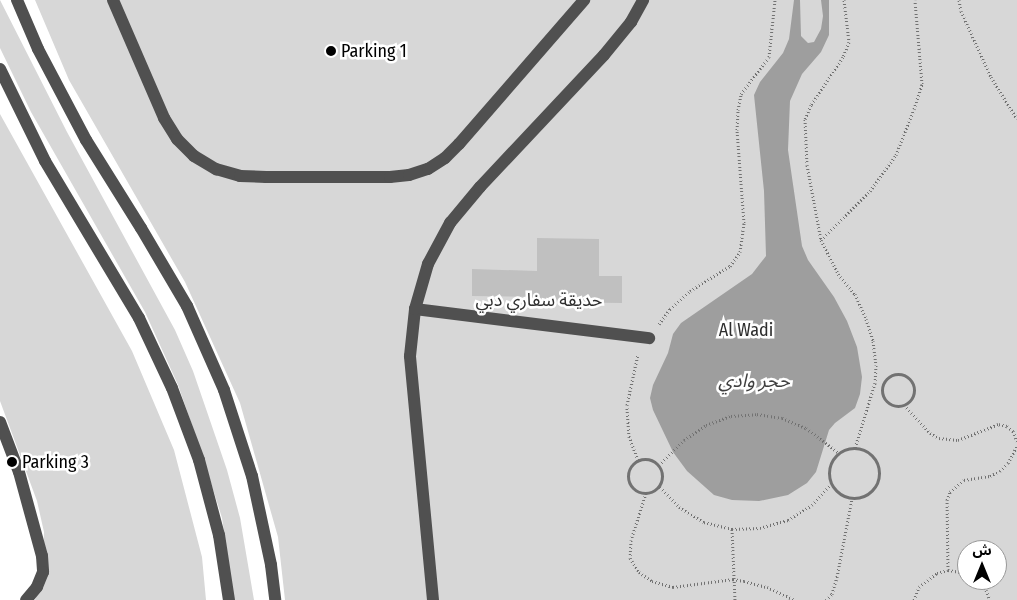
<!DOCTYPE html>
<meta charset="utf-8">
<style>
body{margin:0}
#map{position:relative;width:1017px;height:600px;overflow:hidden;background:#fff;font-family:"Fira Sans Condensed","Noto Sans Arabic",sans-serif}
div>[style]{position:absolute}
[style*='--x']{left:calc(var(--x)*1px);top:calc(var(--y)*1px);width:calc(var(--w)*1px);rotate:calc(var(--a)*1deg)}
.green>*{inset:0;background:#d7d7d7}
.water>*{inset:0;background:#9e9e9e}
.building>*{inset:0;background:#c0c0c0}
.path>*{height:3px;margin-top:-1.5px;transform-origin:0;background:repeating-linear-gradient(90deg,#727272 0 1px,transparent 0 3.5px)}
.path>.ring{margin:-1.5px;padding:0;box-sizing:content-box;background:none;border:3px solid #727272;border-radius:50%}
.minor>*{height:12px;margin:-6px;padding:0 6px;transform-origin:6px;border-radius:6px;background:#505050}
.dots>*{width:14px;height:14px;translate:-50% -50%;box-sizing:border-box;border:2px solid #fff;border-radius:50%}
span{translate:-50% -50%;white-space:nowrap;text-align:center;line-height:1.15;-webkit-text-stroke:5px #fff;paint-order:stroke}
.poi-label{font-size:18px;color:#000}
.left{translate:0 -50%;text-align:left}
.park-label{font-size:18px;color:#2e2e2e}
.water-label{font-size:19px;color:#3f3f3f;font-style:italic}
.north{position:absolute;left:957px;top:540px;width:50px;height:50px;box-sizing:border-box;background:#fff;border:1px solid #999;border-radius:50%;rotate:0deg;font-size:14px;font-weight:700;line-height:20px;text-align:center;color:#000}
.north::after{content:'';display:block;margin:auto;width:18px;height:22px;background:#000;clip-path:polygon(50% 0,100% 100%,50% 72%,0 100%)}
</style>
<div id="map">
<div class="green">
<i style="clip-path:polygon(0 0,67px 132px,175px 330px,193px 371px,227px 470px,240px 518px,254px 600px,234px 600px,222px 518px,200px 448px,178px 385px,145px 312px,31px 112px,0 48px)"></i>
<i style="clip-path:polygon(evenodd,35px 0,1017px 0,1017px 600px,285px 600px,278px 537px,240px 403px,185px 282px,69px 80px,35px 0,967px 550px,997px 550px,997px 580px,967px 580px,967px 550px)"></i>
<i style="clip-path:polygon(0 114px,132px 351px,174px 450px,202px 557px,206px 600px,35px 600px,43px 569px,44px 532px,37px 501px,0 401px)"></i>
</div>
<div class="water">
<i style="clip-path:polygon(794px 0,800px 0,801px 36px,808px 43px,814px 42px,821px 29px,823px 16px,821px 0,829px 0,829px 35px,821px 52px,802px 74px,790px 101px,788px 150px,802px 246px,808px 260px,834px 297px,847px 321px,857px 347px,862px 377px,860px 394px,855px 408px,835px 423px,829px 430px,816px 472px,807px 483px,788px 495px,759px 501px,732px 500px,714px 495px,687px 471px,673px 452px,653px 410px,650px 398px,653px 385px,668px 353px,673px 334px,681px 323px,752px 274px,766px 256px,764px 191px,754px 95px,760px 82px,783px 53px,789px 39px)"></i>
</div>
<div class="building">
<i style="clip-path:polygon(537px 238px,599px 239px,599px 276px,622px 276px,622px 303px,536px 302px,536px 297px,472px 296px,472px 269px,537px 271px)"></i>
</div>
<div class="path">
<i style="--x:844;--y:0;--w:42;--a:83.2"></i>
<i style="--x:849;--y:42;--w:16;--a:112"></i>
<i style="--x:843;--y:57;--w:58;--a:123.7"></i>
<i style="--x:811;--y:105;--w:15;--a:113"></i>
<i style="--x:805;--y:119;--w:46;--a:87.5"></i>
<i style="--x:807;--y:165;--w:76;--a:79.4"></i>
<i style="--x:821;--y:240;--w:38;--a:63"></i>
<i style="--x:838;--y:274;--w:26;--a:50"></i>
<i style="--x:855;--y:294;--w:27;--a:66"></i>
<i style="--x:866;--y:319;--w:23;--a:72"></i>
<i style="--x:873;--y:341;--w:24;--a:83"></i>
<i style="--x:876;--y:365;--w:18;--a:93"></i>
<i style="--x:875;--y:383;--w:68;--a:107.1"></i>
<i style="--x:959;--y:0;--w:11;--a:80"></i>
<i style="--x:961;--y:11;--w:72;--a:65.6"></i>
<i style="--x:991;--y:77;--w:49;--a:58.2"></i>
<i style="--x:821;--y:240;--w:69;--a:-45"></i>
<i style="--x:870;--y:191;--w:44;--a:-54.2"></i>
<i style="--x:896;--y:155;--w:49;--a:-68.6"></i>
<i style="--x:914;--y:109;--w:26;--a:-72"></i>
<i style="--x:922;--y:84;--w:84;--a:-94.8"></i>
<i style="--x:659;--y:324;--w:19;--a:-54"></i>
<i style="--x:670;--y:309;--w:27;--a:-42"></i>
<i style="--x:690;--y:291;--w:47;--a:-32"></i>
<i style="--x:730;--y:266;--w:17;--a:-54"></i>
<i style="--x:740;--y:252;--w:29;--a:-82"></i>
<i style="--x:744;--y:223;--w:93;--a:-94.3"></i>
<i style="--x:737;--y:130;--w:20;--a:-87"></i>
<i style="--x:738;--y:110;--w:16;--a:-79"></i>
<i style="--x:741;--y:94;--w:46;--a:-52.9"></i>
<i style="--x:769;--y:57;--w:57;--a:-84"></i>
<i class="ring" style="left:882px;top:374px;width:29px;height:29px"></i>
<i style="--x:904;--y:405;--w:38;--a:47"></i>
<i style="--x:930;--y:433;--w:10;--a:29"></i>
<i style="--x:939;--y:438;--w:19;--a:6"></i>
<i style="--x:958;--y:440;--w:44;--a:-21.3"></i>
<i style="--x:999;--y:424;--w:8;--a:14"></i>
<i style="--x:1007;--y:426;--w:8;--a:40"></i>
<i style="--x:1013;--y:431;--w:11;--a:68"></i>
<i class="ring" style="left:829px;top:448px;width:47px;height:47px"></i>
<i class="ring" style="left:628px;top:459px;width:31px;height:31px"></i>
<i style="--x:638;--y:460;--w:25;--a:-111"></i>
<i style="--x:629;--y:437;--w:32;--a:-94"></i>
<i style="--x:627;--y:405;--w:52;--a:-77.8"></i>
<i style="--x:659;--y:465;--w:35;--a:-45"></i>
<i style="--x:684;--y:440;--w:27;--a:-34"></i>
<i style="--x:706;--y:425;--w:27;--a:-20"></i>
<i style="--x:731;--y:416;--w:26;--a:-4"></i>
<i style="--x:757;--y:414;--w:25;--a:9"></i>
<i style="--x:782;--y:418;--w:26;--a:23"></i>
<i style="--x:806;--y:428;--w:41;--a:37.1"></i>
<i style="--x:660;--y:487;--w:28;--a:46"></i>
<i style="--x:679;--y:507;--w:29;--a:31"></i>
<i style="--x:704;--y:522;--w:29;--a:14"></i>
<i style="--x:732;--y:529;--w:28;--a:-2"></i>
<i style="--x:760;--y:528;--w:29;--a:-16"></i>
<i style="--x:788;--y:520;--w:28;--a:-32"></i>
<i style="--x:812;--y:505;--w:28;--a:-48"></i>
<i style="--x:646;--y:493;--w:49;--a:107.7"></i>
<i style="--x:631;--y:540;--w:18;--a:93"></i>
<i style="--x:630;--y:558;--w:17;--a:57"></i>
<i style="--x:639;--y:572;--w:16;--a:35"></i>
<i style="--x:652;--y:581;--w:22;--a:16"></i>
<i style="--x:673;--y:587;--w:61;--a:-7.6"></i>
<i style="--x:733;--y:579;--w:11;--a:10"></i>
<i style="--x:744;--y:581;--w:24;--a:15"></i>
<i style="--x:767;--y:587;--w:31;--a:25"></i>
<i style="--x:732;--y:529;--w:71;--a:87.6"></i>
<i style="--x:948;--y:570;--w:70;--a:-90.8"></i>
<i style="--x:947;--y:500;--w:9;--a:-69"></i>
<i style="--x:950;--y:492;--w:18;--a:-41"></i>
<i style="--x:964;--y:480;--w:26;--a:-9"></i>
<i style="--x:990;--y:476;--w:11;--a:-27"></i>
<i style="--x:1000;--y:471;--w:11;--a:-45"></i>
<i style="--x:1008;--y:463;--w:19;--a:-62"></i>
<i style="--x:978;--y:580;--w:13;--a:51"></i>
<i style="--x:986;--y:590;--w:11;--a:68"></i>
<i style="--x:826;--y:600;--w:8;--a:-45"></i>
<i style="--x:832;--y:594;--w:18;--a:-74"></i>
<i style="--x:837;--y:577;--w:80;--a:-79.2"></i>
<i style="--x:914;--y:600;--w:14;--a:-69"></i>
<i style="--x:919;--y:587;--w:23;--a:-38"></i>
<i style="--x:937;--y:573;--w:11;--a:-15"></i>
<i style="--x:948;--y:570;--w:19;--a:9"></i>
</div>
<div class="minor">
<i style="--x:17;--y:0;--w:53;--a:66.8"></i>
<i style="--x:38;--y:49;--w:103;--a:62.2"></i>
<i style="--x:86;--y:140;--w:104;--a:58"></i>
<i style="--x:141;--y:228;--w:91;--a:59.5"></i>
<i style="--x:187;--y:306;--w:92;--a:66.2"></i>
<i style="--x:224;--y:390;--w:90;--a:72"></i>
<i style="--x:252;--y:476;--w:91;--a:77.9"></i>
<i style="--x:271;--y:565;--w:35;--a:83"></i>
<i style="--x:113;--y:0;--w:129;--a:66.6"></i>
<i style="--x:164;--y:118;--w:25;--a:58"></i>
<i style="--x:177;--y:139;--w:24;--a:45"></i>
<i style="--x:194;--y:156;--w:26;--a:31"></i>
<i style="--x:216;--y:169;--w:25;--a:16"></i>
<i style="--x:240;--y:176;--w:26;--a:2"></i>
<i style="--x:266;--y:177;--w:124;--a:0"></i>
<i style="--x:390;--y:177;--w:19;--a:-6"></i>
<i style="--x:409;--y:175;--w:20;--a:-18"></i>
<i style="--x:428;--y:169;--w:20;--a:-33"></i>
<i style="--x:445;--y:158;--w:20;--a:-45"></i>
<i style="--x:459;--y:144;--w:191;--a:-49"></i>
<i style="--x:0;--y:69;--w:102;--a:63.9"></i>
<i style="--x:45;--y:161;--w:183;--a:59.1"></i>
<i style="--x:139;--y:318;--w:77;--a:64.8"></i>
<i style="--x:172;--y:388;--w:77;--a:69.4"></i>
<i style="--x:199;--y:460;--w:78;--a:75.1"></i>
<i style="--x:219;--y:535;--w:66;--a:81.3"></i>
<i style="--x:415;--y:309;--w:236;--a:7.1"></i>
<i style="--x:0;--y:422;--w:53;--a:69.2"></i>
<i style="--x:19;--y:472;--w:87;--a:74.7"></i>
<i style="--x:42;--y:556;--w:16;--a:86"></i>
<i style="--x:43;--y:572;--w:16;--a:112"></i>
<i style="--x:37;--y:587;--w:17;--a:130"></i>
<i style="--x:433;--y:600;--w:245;--a:-95.4"></i>
<i style="--x:410;--y:356;--w:47;--a:-83.9"></i>
<i style="--x:415;--y:309;--w:47;--a:-73.9"></i>
<i style="--x:428;--y:264;--w:47;--a:-61.8"></i>
<i style="--x:450;--y:223;--w:47;--a:-50.2"></i>
<i style="--x:480;--y:187;--w:181;--a:-46.8"></i>
<i style="--x:604;--y:55;--w:43;--a:-50.7"></i>
<i style="--x:631;--y:22;--w:25;--a:-61"></i>
</div>
<div class="dots">
<i style="left:331px;top:51px;background:#000"></i>
<i style="left:12px;top:462px;background:#000"></i>
</div>
<div class="poi-label">
<span class="left" style="left:341px;top:51px">Parking 1</span>
<span class="left" style="left:22px;top:462px">Parking 3</span>
</div>
<div class="park-label">
<span style="left:539px;top:300px">حديقة سفاري دبي</span>
<span style="left:746px;top:330px">Al Wadi</span>
</div>
<div class="water-label">
<span style="left:754px;top:381px">حجر وادي</span>
</div>
<div class="north">ش</div>
</div>
